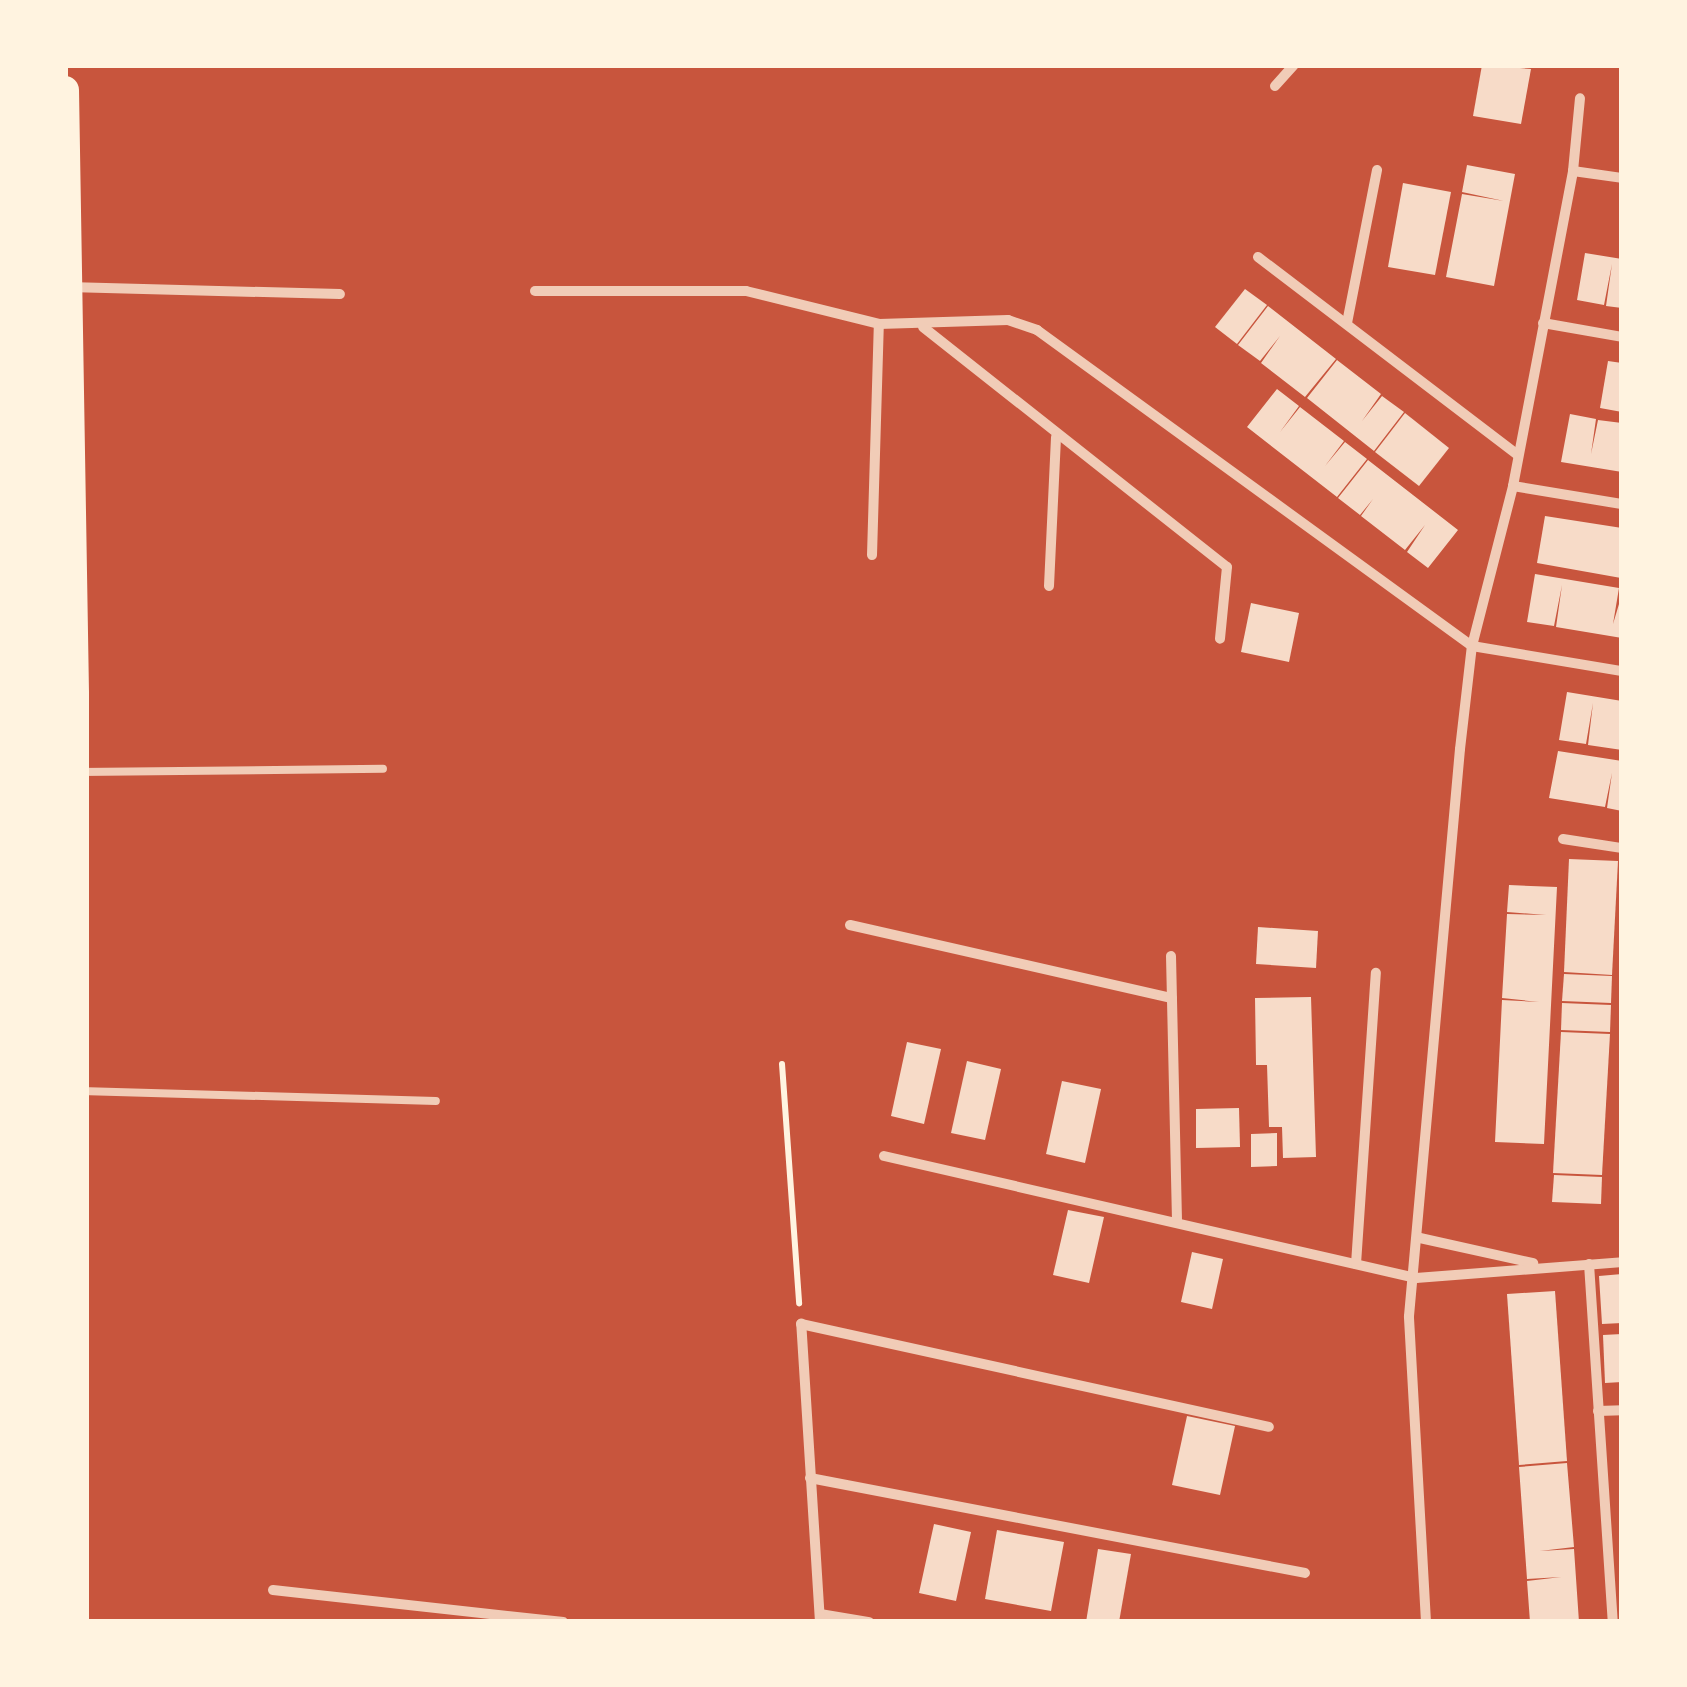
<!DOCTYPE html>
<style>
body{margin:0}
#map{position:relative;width:1687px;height:1687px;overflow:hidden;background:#c8553d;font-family:Helvetica,sans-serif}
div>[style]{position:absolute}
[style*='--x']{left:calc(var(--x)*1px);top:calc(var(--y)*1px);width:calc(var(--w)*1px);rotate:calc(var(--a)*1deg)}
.building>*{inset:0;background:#f7dbc8}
.path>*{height:6px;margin:-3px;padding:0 3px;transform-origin:3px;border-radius:3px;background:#fff3e0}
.service>*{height:8px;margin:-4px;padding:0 4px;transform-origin:4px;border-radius:4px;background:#f1ccb7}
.minor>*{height:10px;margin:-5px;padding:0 5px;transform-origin:5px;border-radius:5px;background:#f1ccb7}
.trunk>*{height:28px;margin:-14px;padding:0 14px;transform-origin:14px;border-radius:14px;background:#fff3e0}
span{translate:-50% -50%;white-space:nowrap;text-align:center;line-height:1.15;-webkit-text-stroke:8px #fff3e0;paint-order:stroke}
.frame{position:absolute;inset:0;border:68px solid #fff3e0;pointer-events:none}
</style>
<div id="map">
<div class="building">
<i style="clip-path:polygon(1482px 65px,1531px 69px,1521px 124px,1473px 116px)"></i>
<i style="clip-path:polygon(1467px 165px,1515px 174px,1494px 286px,1446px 277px,1462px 194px,1504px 201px,1462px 192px)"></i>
<i style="clip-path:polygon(1403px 183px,1451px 192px,1435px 275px,1388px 267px)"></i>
<i style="clip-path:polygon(1585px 253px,1622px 259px,1622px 308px,1606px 306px,1612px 264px,1604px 305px,1577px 300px)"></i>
<i style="clip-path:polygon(1245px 289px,1267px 305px,1237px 344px,1215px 327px)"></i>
<i style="clip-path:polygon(1268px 306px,1336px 359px,1305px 397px,1261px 363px,1280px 336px,1260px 361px,1238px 345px)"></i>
<i style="clip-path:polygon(1337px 360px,1381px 394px,1362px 421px,1382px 396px,1404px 412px,1374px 451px,1307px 398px)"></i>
<i style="clip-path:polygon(1608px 361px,1622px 363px,1622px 412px,1600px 408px)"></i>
<i style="clip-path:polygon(1277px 389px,1299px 406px,1280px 432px,1300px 407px,1344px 441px,1325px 466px,1345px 442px,1367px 459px,1337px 497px,1247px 427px)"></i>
<i style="clip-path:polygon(1405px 413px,1449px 448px,1419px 486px,1375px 452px)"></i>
<i style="clip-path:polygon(1570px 414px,1596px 419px,1591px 454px,1598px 420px,1622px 423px,1622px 472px,1561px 462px)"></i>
<i style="clip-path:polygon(1368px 460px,1458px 530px,1428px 568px,1407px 552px,1425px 525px,1405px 550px,1361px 516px,1373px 499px,1360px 515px,1338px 498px)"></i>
<i style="clip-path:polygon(1545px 516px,1622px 528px,1621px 578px,1537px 563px)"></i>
<i style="clip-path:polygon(1535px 574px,1619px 588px,1613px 624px,1622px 594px,1622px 638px,1556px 627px,1562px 585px,1554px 626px,1527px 622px)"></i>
<i style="clip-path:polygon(1251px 603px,1299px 613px,1289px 662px,1241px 652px)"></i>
<i style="clip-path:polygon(1567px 692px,1622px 701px,1622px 750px,1588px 745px,1593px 703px,1586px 744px,1559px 740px)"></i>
<i style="clip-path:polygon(1558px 751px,1622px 761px,1622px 811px,1607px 808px,1612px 773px,1605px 807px,1549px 798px)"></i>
<i style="clip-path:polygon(1569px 859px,1618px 861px,1612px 975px,1564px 972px)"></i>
<i style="clip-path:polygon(1509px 885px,1557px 887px,1544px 1144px,1495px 1142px,1502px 1000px,1539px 1002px,1502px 998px,1507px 914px,1546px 915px,1507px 912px)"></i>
<i style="clip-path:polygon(1258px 927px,1318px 931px,1316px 968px,1256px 964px)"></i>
<i style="clip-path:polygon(1564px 974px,1612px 976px,1611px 1003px,1562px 1001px)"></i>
<i style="clip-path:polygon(1311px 997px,1316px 1157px,1283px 1158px,1282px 1127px,1269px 1127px,1267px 1065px,1256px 1065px,1255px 998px)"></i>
<i style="clip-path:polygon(1562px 1003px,1611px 1005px,1610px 1032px,1561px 1030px)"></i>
<i style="clip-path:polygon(1561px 1032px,1610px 1034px,1602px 1175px,1553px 1173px)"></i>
<i style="clip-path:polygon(907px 1042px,941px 1049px,924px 1124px,891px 1116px)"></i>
<i style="clip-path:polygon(967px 1061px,1001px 1069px,985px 1140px,951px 1133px)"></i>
<i style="clip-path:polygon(1062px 1081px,1101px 1089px,1085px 1163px,1046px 1154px)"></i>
<i style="clip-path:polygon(1239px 1108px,1240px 1147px,1196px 1148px,1196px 1109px)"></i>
<i style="clip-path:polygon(1277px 1133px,1277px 1166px,1251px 1167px,1251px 1134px)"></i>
<i style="clip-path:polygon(1554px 1175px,1602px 1177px,1601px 1204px,1552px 1202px)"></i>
<i style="clip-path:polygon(1068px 1210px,1104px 1217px,1089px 1283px,1053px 1275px)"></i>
<i style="clip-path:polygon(1192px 1252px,1223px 1259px,1212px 1309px,1181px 1302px)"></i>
<i style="clip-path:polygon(1622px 1274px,1622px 1323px,1602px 1324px,1599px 1276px)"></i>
<i style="clip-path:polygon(1555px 1291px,1567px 1461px,1519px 1465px,1507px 1294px)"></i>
<i style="clip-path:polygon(1622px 1334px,1622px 1382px,1605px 1383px,1603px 1335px)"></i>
<i style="clip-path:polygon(1187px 1416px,1235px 1426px,1220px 1495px,1172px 1485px)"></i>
<i style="clip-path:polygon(1567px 1463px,1574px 1547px,1540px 1551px,1574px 1549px,1579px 1622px,1530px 1622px,1527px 1581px,1561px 1577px,1527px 1579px,1519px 1467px)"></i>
<i style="clip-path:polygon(934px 1524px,971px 1532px,956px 1601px,919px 1593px)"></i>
<i style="clip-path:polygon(997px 1530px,1064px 1542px,1051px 1611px,985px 1599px)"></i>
<i style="clip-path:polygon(1098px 1549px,1131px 1554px,1119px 1622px,1086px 1622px)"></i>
</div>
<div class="path">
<i style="--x:782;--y:1064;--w:240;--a:85.9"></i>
</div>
<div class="service">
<i style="--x:80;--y:772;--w:303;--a:-0.6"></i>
<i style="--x:81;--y:1091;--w:355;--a:1.6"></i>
</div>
<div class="minor">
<i style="--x:1275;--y:86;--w:28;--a:-48"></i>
<i style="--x:1573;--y:171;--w:49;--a:8.1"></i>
<i style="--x:1258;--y:257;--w:325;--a:37.3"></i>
<i style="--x:68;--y:287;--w:272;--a:1.5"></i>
<i style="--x:535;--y:291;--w:211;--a:0"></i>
<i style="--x:746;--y:291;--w:137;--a:13.9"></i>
<i style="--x:879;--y:324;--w:129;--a:-1.8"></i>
<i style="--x:1008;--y:320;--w:31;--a:19"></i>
<i style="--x:1037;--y:330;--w:538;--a:36"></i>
<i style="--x:1472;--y:646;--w:152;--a:9.5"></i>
<i style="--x:1347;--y:323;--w:156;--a:-78.9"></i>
<i style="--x:1543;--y:323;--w:80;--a:10"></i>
<i style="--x:923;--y:327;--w:387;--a:38.3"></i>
<i style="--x:1227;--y:567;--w:72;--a:95.6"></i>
<i style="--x:1513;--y:486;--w:110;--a:9.4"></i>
<i style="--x:872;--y:555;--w:231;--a:-88.3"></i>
<i style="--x:1049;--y:586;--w:149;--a:-87.3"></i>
<i style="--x:1563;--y:839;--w:60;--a:8.7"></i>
<i style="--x:850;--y:925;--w:330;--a:12.8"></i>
<i style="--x:1171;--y:956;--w:265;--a:88.7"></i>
<i style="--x:884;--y:1156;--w:546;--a:12.92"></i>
<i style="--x:1416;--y:1278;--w:207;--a:-4.4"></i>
<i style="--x:1420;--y:1238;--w:116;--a:12.5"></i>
<i style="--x:1356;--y:1264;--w:292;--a:-86.1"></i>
<i style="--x:1589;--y:1264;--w:359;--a:86.2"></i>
<i style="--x:1598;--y:1411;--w:24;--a:-2"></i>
<i style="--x:810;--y:1478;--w:504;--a:10.86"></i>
<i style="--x:273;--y:1590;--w:292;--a:6.3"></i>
<i style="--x:820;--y:1614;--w:50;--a:9.3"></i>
<i style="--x:820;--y:1622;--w:299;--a:-93.6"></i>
<i style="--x:801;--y:1324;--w:479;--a:12.4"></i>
<i style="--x:1426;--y:1622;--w:306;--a:-93.2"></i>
<i style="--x:1409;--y:1316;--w:569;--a:-84.86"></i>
<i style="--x:1460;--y:749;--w:104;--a:-83.4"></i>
<i style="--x:1472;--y:646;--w:165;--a:-75.6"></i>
<i style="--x:1513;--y:486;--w:321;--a:-79.2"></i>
<i style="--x:1573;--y:171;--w:73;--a:-84.5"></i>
</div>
<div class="trunk">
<i style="--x:65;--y:90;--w:605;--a:89.05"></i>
<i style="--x:75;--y:695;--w:927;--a:90"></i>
</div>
<div class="frame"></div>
</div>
